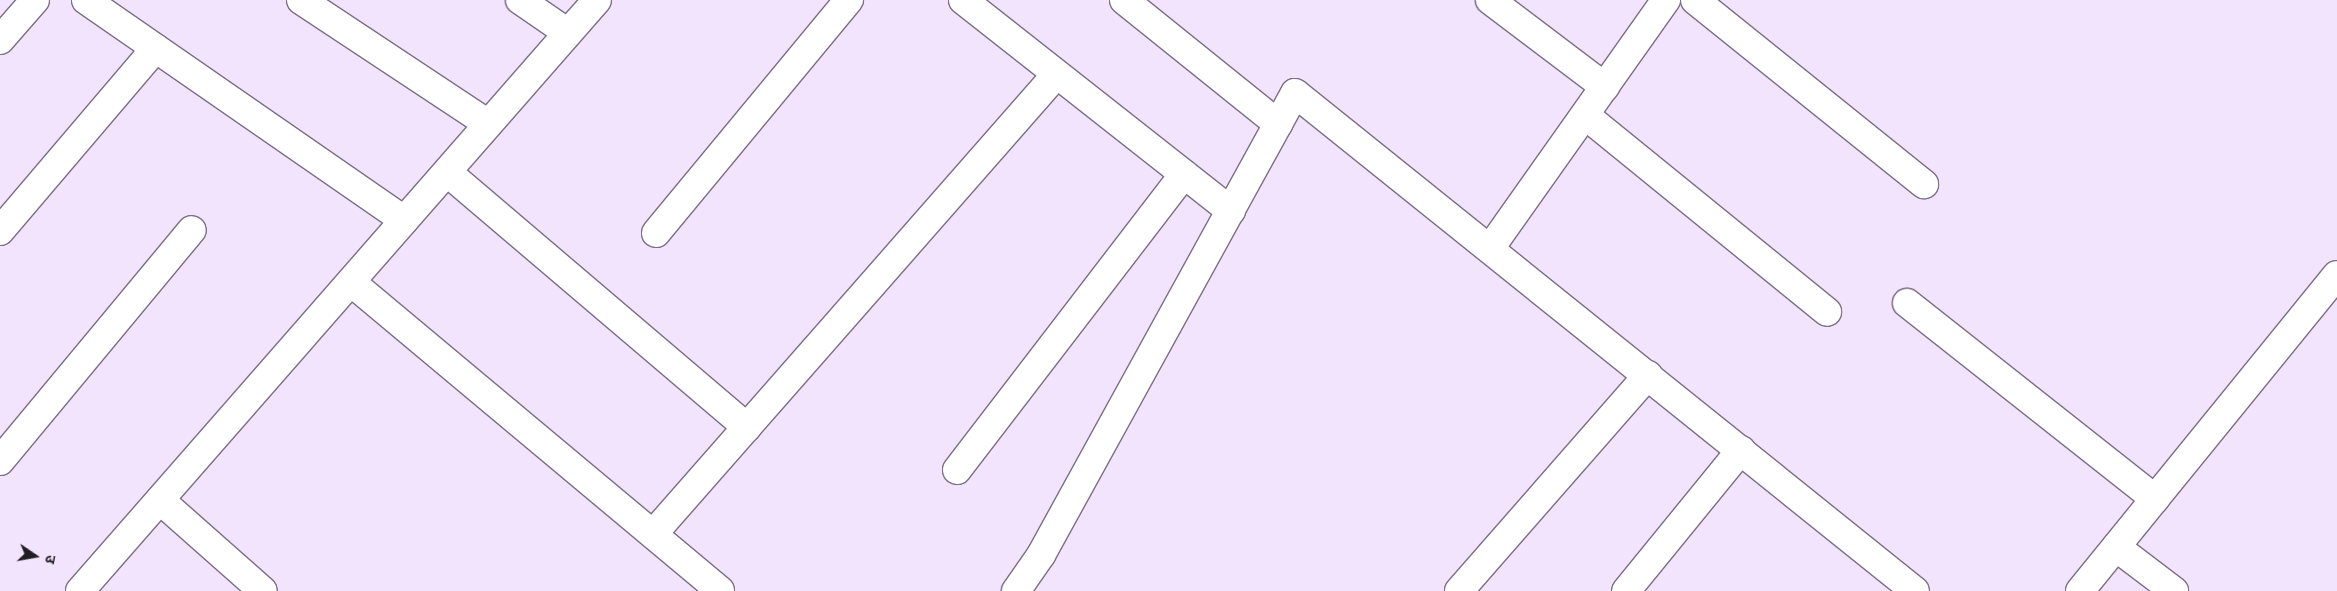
<!DOCTYPE html>
<meta charset="utf-8">
<style>
body{margin:0}
#map{position:relative;width:2337px;height:591px;overflow:hidden;background:#f2e4fc;font-family:"Source Sans 3","Noto Sans Devanagari",sans-serif}
div>[style]{position:absolute}
[style*='--x']{left:calc(var(--x)*1px);top:calc(var(--y)*1px);width:calc(var(--w)*1px);rotate:calc(var(--a)*1deg)}
.roads{filter:drop-shadow(1px 0 #7c6f85) drop-shadow(-1px 0 #7c6f85) drop-shadow(0 1px #7c6f85) drop-shadow(0 -1px #7c6f85)}
.minor>*{height:28px;margin:-14px;padding:0 14px;transform-origin:14px;border-radius:14px;background:#fff}
span{translate:-50% -50%;white-space:nowrap;text-align:center;line-height:1.15;-webkit-text-stroke:5px #f2e4fc;paint-order:stroke}
.north{position:absolute;left:10px;top:531px;width:50px;height:50px;-webkit-text-stroke:4px #f2e4fc;paint-order:stroke;rotate:102deg;font-size:14px;font-weight:700;line-height:20px;text-align:center;color:#221d25}
.north::after{content:'';display:block;margin:auto;width:18px;height:22px;background:#221d25;clip-path:polygon(50% 0,100% 100%,50% 72%,0 100%)}
</style>
<div id="map">
<div class="roads">
<div class="minor">
<i style="--x:86;--y:0;--w:387;--a:34.7"></i>
<i style="--x:301;--y:0;--w:224;--a:33.5"></i>
<i style="--x:520;--y:0;--w:58;--a:34.5"></i>
<i style="--x:963;--y:0;--w:341;--a:38.2"></i>
<i style="--x:1124;--y:0;--w:198;--a:38.8"></i>
<i style="--x:1490;--y:0;--w:144;--a:37.1"></i>
<i style="--x:1695;--y:0;--w:294;--a:38.8"></i>
<i style="--x:0;--y:40;--w:53;--a:-48.8"></i>
<i style="--x:1585;--y:115;--w:312;--a:39.1"></i>
<i style="--x:447;--y:172;--w:394;--a:40.4"></i>
<i style="--x:0;--y:231;--w:240;--a:-49.6"></i>
<i style="--x:656;--y:233;--w:303;--a:-50.4"></i>
<i style="--x:1491;--y:247;--w:303;--a:-54.7"></i>
<i style="--x:351;--y:282;--w:481;--a:39.9"></i>
<i style="--x:1907;--y:303;--w:316;--a:38.3"></i>
<i style="--x:0;--y:461;--w:300;--a:-50.3"></i>
<i style="--x:957;--y:470;--w:373;--a:-52.5"></i>
<i style="--x:160;--y:500;--w:137;--a:41.5"></i>
<i style="--x:653;--y:534;--w:611;--a:-48.72"></i>
<i style="--x:2116;--y:547;--w:73;--a:37.2"></i>
<i style="--x:80;--y:591;--w:785;--a:-48.82"></i>
<i style="--x:1016;--y:591;--w:44;--a:-55.2"></i>
<i style="--x:1041;--y:555;--w:527;--a:-61.2"></i>
<i style="--x:1295;--y:93;--w:795;--a:38.77"></i>
<i style="--x:1459;--y:591;--w:287;--a:-48.8"></i>
<i style="--x:1626;--y:591;--w:182;--a:-50.8"></i>
<i style="--x:2080;--y:591;--w:407;--a:-50.9"></i>
</div>
</div>
<div class="north">उ</div>
</div>
